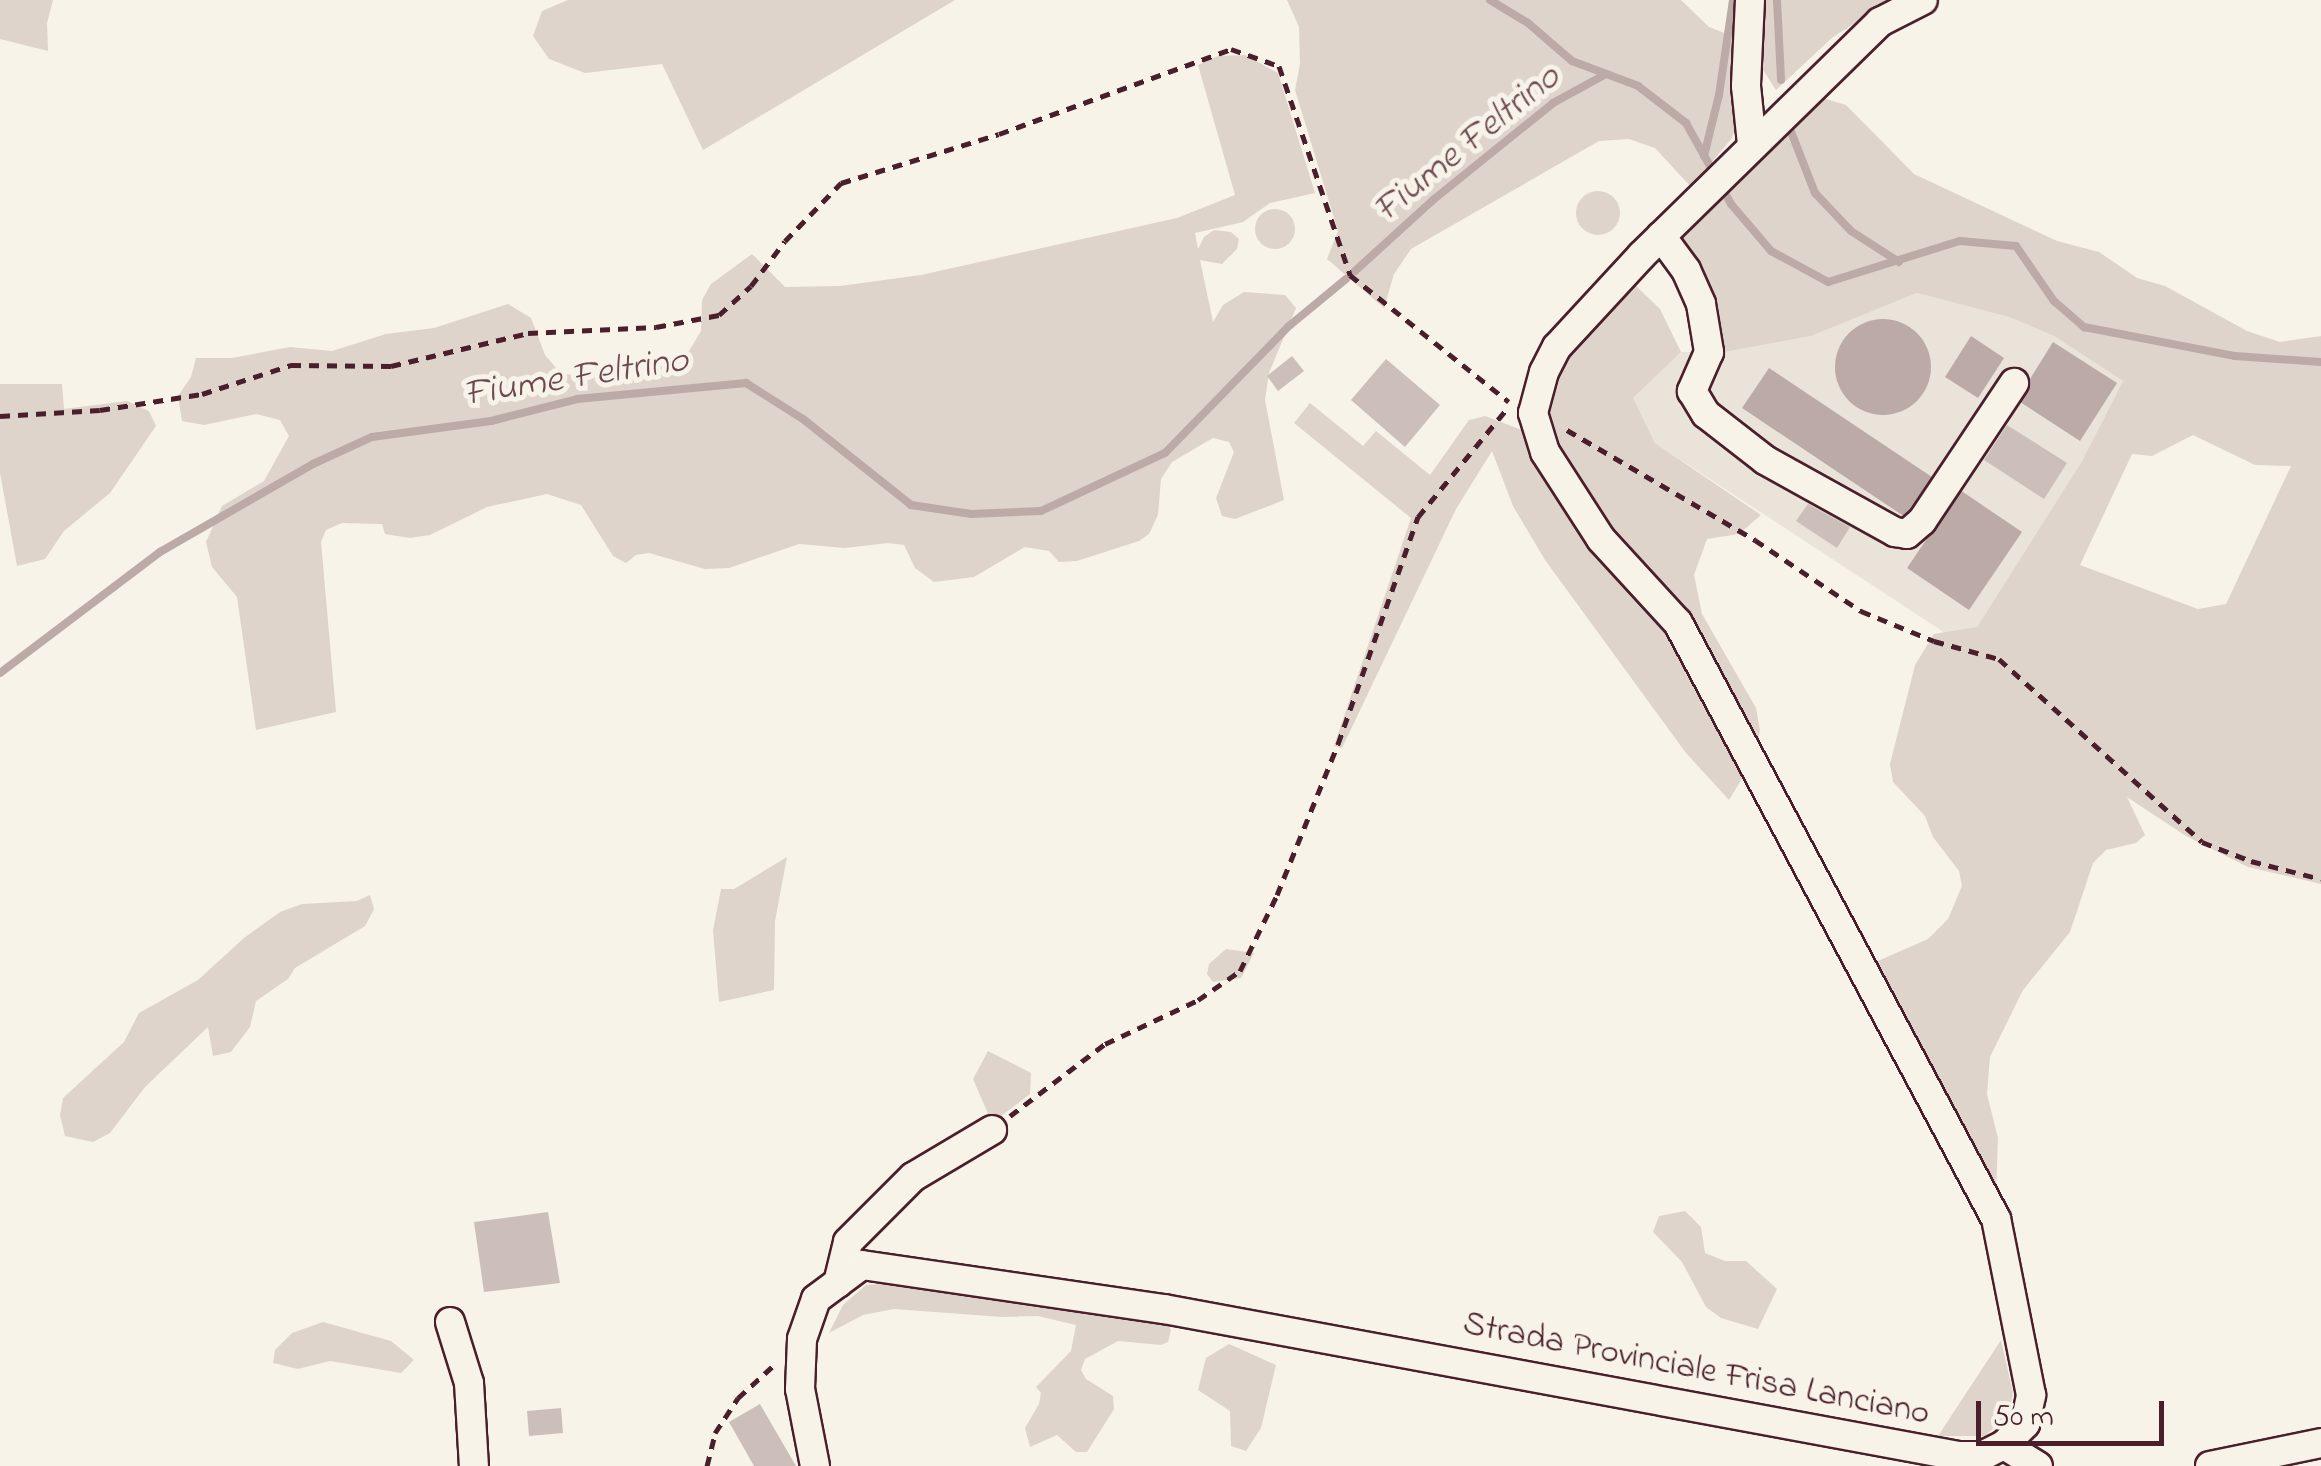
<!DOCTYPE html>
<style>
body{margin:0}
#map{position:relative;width:2321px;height:1466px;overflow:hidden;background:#f7f3e8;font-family:"Indie Flower",sans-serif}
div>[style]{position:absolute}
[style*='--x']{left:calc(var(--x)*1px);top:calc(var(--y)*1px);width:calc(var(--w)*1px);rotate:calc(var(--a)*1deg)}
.built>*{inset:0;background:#eae3da}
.green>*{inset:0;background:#ded4cc}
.round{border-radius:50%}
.water>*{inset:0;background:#bcaaa7}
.stream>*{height:8px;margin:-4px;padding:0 4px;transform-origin:4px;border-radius:4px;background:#bcaaa7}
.building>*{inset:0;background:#ccbfb9}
.path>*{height:5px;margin-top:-2.5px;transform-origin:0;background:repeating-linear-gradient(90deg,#4a1f2b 0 10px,transparent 0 18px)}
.roads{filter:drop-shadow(2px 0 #4a1f2b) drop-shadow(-2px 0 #4a1f2b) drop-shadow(0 2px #4a1f2b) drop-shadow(0 -2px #4a1f2b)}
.minor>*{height:28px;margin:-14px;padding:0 14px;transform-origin:14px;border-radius:14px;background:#f7f3e8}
span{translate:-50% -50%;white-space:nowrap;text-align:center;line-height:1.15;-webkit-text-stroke:10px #f7f3e8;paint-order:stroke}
.street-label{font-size:35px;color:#4a1f2b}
.water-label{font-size:38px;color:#6c4950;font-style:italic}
.scale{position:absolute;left:1976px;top:1401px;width:188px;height:45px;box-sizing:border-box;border:5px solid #4a1f2b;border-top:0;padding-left:12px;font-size:30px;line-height:35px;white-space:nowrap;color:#4a1f2b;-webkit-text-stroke:8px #f7f3e8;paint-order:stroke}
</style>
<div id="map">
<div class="built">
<i style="clip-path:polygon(1917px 293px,2009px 317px,2054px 336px,2123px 381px,2082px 461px,1965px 646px,1655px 443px,1632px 398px,1681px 352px,1725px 352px,1811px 336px)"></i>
</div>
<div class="green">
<i style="clip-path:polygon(0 0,53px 0,47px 23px,48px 51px,0 39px)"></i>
<i style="clip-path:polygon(568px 0,955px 0,703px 150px,662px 64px,585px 73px,549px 59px,533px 36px,542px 11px)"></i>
<i style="clip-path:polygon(1287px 0,1681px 0,1709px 27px,1737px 38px,1738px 118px,1732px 138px,1691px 187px,1655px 148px,1629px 139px,1599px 141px,1411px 249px,1394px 274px,1384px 308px,1327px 259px,1338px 231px,1295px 90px,1300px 64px,1299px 27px)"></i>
<i style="clip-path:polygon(1765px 0,1891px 0,1833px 37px,1776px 90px,1763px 70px)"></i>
<i style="clip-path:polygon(1245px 55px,1278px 73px,1315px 193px,1270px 203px,1243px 222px,1195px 233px,1198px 249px,1204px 237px,1214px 230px,1231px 232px,1239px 239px,1237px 249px,1222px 264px,1200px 260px,1213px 322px,1223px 305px,1244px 292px,1285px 295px,1296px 308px,1269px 373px,1265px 400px,1284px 500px,1235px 519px,1222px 516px,1216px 498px,1234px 452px,1229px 442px,1213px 438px,1172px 462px,1161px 479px,1158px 515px,1149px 534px,1139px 541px,1077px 561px,1059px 562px,1049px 551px,1025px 547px,974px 577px,934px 582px,915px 568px,904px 545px,888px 543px,845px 548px,799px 544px,729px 568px,705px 569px,649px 553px,636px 555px,626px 563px,613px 556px,581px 505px,547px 494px,487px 507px,430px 535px,410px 538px,385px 534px,382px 524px,342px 523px,326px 530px,321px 542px,336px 712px,256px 730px,237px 597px,212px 567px,206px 542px,222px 506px,264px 481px,289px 436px,280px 420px,256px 414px,204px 425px,182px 421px,178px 396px,191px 377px,196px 358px,232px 358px,290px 347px,332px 351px,386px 334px,434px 328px,508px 304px,531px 318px,545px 355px,561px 374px,609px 377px,665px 365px,689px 351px,701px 331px,702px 300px,711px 284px,752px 254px,785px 287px,840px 286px,921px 275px,1177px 218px,1235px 195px,1198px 65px,1218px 56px)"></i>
<i style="clip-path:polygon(evenodd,1816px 96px,1846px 105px,1914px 174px,2057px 241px,2099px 252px,2137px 278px,2165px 286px,2247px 331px,2280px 342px,2321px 336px,2321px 884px,2248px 867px,2186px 836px,2127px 797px,2145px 835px,2136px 843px,2106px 850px,2093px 863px,2070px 932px,2023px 990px,1990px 1057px,1987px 1094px,1998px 1138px,1996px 1193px,1871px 964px,1928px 939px,1948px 919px,1962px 886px,1959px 871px,1933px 837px,1925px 816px,1893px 782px,1890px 764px,1915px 665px,1934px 634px,1977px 627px,2082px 461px,2123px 381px,2054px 336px,2009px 317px,1917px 293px,1811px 336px,1725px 352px,1702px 280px,1674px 239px,1816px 96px,2193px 435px,2255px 465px,2291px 466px,2226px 604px,2198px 609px,2080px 565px,2132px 454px,2152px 456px,2193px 435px)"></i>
<i class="round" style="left:1576px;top:191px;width:44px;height:44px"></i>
<i class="round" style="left:1255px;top:209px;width:40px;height:40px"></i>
<i style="clip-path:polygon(1633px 283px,1660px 309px,1681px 352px,1633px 398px,1655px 443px,1761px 515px,1739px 534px,1707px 539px,1694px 575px,1702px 614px,1756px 708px,1760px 730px,1754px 759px,1557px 460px,1546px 418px,1565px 360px)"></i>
<i style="clip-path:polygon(0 384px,62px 384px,64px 409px,127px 401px,149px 411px,156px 426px,110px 493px,64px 531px,45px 559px,17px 566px,0 473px)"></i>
<i style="clip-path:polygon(1310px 403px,1363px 446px,1376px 431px,1430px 475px,1469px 420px,1485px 416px,1522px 430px,1673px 642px,1741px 766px,1743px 777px,1729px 800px,1686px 753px,1545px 560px,1513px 506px,1492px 451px,1456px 509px,1342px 748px,1334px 746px,1411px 518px,1294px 423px)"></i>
<i style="clip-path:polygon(787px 857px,775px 921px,774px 990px,719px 1002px,713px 930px,721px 889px,734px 889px)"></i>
<i style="clip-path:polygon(370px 895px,374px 909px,365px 926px,295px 968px,288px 979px,256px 1001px,250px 1027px,231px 1052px,213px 1056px,208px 1027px,145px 1087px,110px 1133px,93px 1142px,65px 1136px,60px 1115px,63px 1098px,124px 1042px,139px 1013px,198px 980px,244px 938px,280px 912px,302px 904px,357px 901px)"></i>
<i style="clip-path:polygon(1226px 949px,1254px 953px,1241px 978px,1213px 982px,1207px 974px,1209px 964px)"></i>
<i style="clip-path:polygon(988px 1051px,1031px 1073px,1030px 1094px,992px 1123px,973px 1079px)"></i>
<i style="clip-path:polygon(1685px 1211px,1701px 1227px,1705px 1253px,1725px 1261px,1746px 1261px,1777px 1289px,1758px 1329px,1721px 1318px,1706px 1307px,1682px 1262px,1653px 1232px,1659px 1216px)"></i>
<i style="clip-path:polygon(896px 1283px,1166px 1321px,1171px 1330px,1168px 1342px,1161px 1345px,1118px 1341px,1085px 1359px,1081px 1370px,1086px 1379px,1113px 1396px,1114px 1409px,1087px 1452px,1076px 1452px,1057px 1435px,1030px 1447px,1025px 1428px,1039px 1404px,1041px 1393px,1036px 1387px,1071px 1351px,1076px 1325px,1038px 1316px,1002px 1317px,894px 1309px,863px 1315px,829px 1333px,843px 1305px,866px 1285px)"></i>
<i style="clip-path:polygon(323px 1322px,391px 1341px,414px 1360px,401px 1373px,330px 1361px,298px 1369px,273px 1363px,275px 1350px,292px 1333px)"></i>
<i style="clip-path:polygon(2001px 1340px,2013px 1393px,2009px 1413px,1985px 1436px,1938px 1436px)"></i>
<i style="clip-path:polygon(1229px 1344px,1276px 1365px,1261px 1428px,1246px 1451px,1231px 1446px,1230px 1411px,1198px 1390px,1206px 1358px)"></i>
</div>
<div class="water">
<i class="round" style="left:1835px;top:319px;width:96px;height:96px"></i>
<i style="clip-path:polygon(1971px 336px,2004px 358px,1978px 398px,1945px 377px)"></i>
<i style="clip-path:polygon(2053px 342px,2117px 383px,2080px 441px,2017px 400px)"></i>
<i style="clip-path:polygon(1769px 368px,1932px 477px,1905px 517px,1742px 408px)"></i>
<i style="clip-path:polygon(1960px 490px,2022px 532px,1969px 610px,1907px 568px)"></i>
</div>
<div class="stream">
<i style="--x:1490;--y:0;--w:44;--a:31.2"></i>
<i style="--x:1528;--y:23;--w:58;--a:40.8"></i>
<i style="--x:1572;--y:61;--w:71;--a:20.7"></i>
<i style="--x:1638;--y:86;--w:61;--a:37.6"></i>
<i style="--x:1686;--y:123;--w:93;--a:60.9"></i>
<i style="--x:1731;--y:204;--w:62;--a:49.6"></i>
<i style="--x:1771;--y:251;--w:65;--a:28.5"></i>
<i style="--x:1828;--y:282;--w:138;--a:-17.3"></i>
<i style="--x:1960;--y:241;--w:56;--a:5.1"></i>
<i style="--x:2016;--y:246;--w:67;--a:55.4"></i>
<i style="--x:2054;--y:301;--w:40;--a:41"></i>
<i style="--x:2084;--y:327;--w:154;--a:10.9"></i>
<i style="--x:2235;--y:356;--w:86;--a:4"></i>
<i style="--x:1777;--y:0;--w:80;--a:87.1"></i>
<i style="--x:1790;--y:129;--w:69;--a:68.7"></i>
<i style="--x:1815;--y:193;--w:52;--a:46.5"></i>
<i style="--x:1851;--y:231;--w:57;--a:32.9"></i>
<i style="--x:1704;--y:156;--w:63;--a:-76.2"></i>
<i style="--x:1719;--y:95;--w:96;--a:-81.6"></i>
<i style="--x:1355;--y:271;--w:105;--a:-42.3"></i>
<i style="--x:1433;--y:200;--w:154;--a:-38.9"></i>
<i style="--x:1553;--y:103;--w:60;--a:-28.7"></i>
<i style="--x:0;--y:673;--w:201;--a:-37.1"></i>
<i style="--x:160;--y:552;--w:177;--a:-29.9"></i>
<i style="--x:313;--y:464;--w:65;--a:-24.6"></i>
<i style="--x:372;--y:437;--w:120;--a:-7.7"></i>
<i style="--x:491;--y:421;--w:89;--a:-14.3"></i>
<i style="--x:577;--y:399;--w:170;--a:-5.4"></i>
<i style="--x:746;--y:383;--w:67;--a:32.3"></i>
<i style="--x:803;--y:419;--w:138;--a:38.5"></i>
<i style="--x:911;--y:505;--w:61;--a:8.5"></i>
<i style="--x:971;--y:514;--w:70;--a:-2.5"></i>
<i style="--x:1041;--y:511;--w:137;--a:-25.1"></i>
<i style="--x:1165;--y:453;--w:177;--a:-45.7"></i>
<i style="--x:1289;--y:326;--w:74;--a:-39.5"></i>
</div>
<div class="building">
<i style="clip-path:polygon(1292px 356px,1304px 371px,1278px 391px,1267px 376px)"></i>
<i style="clip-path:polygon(1386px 359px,1440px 405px,1405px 447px,1351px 400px)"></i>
<i style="clip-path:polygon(2007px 425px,2067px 463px,2044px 499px,1984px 460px)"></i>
<i style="clip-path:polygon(1808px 504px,1850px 527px,1837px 548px,1796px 521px)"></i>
<i style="clip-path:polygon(548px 1212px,560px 1283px,484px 1292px,474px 1222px)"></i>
<i style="clip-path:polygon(760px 1404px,796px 1466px,754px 1466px,729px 1422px)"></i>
<i style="clip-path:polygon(561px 1408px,563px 1433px,529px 1436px,527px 1411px)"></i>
</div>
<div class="path">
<i style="--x:0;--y:416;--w:100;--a:-3.4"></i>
<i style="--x:100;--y:410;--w:103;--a:-8.9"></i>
<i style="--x:202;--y:394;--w:94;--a:-18"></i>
<i style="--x:291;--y:365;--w:100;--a:0.6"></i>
<i style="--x:391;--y:366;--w:141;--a:-13.5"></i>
<i style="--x:528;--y:333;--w:128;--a:-2.7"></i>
<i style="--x:656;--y:327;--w:64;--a:-10.8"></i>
<i style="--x:719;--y:315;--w:43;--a:-42.2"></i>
<i style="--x:751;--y:286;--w:56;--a:-52.9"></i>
<i style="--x:785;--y:241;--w:81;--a:-46"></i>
<i style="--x:841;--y:183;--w:165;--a:-17.2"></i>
<i style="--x:999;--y:134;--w:247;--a:-20.1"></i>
<i style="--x:1231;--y:49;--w:51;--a:19.5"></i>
<i style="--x:1279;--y:66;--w:221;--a:71.2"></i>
<i style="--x:1350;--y:275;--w:203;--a:38.6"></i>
<i style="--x:1567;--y:430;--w:218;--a:30.3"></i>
<i style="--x:1755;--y:540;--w:128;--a:33.8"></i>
<i style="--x:1861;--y:611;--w:79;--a:22.3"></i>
<i style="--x:1934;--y:641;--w:67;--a:15.5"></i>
<i style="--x:1999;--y:659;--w:273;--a:42"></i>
<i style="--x:2202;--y:842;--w:53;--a:21.2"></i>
<i style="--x:2251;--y:861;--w:72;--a:14.4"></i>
<i style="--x:1010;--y:1116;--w:119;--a:-37.2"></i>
<i style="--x:1105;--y:1044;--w:103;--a:-25.3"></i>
<i style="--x:1198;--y:1000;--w:51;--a:-34.6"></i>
<i style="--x:1240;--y:971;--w:85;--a:-64"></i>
<i style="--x:1277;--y:895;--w:163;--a:-68"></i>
<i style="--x:1338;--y:744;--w:241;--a:-70.6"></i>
<i style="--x:1418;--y:517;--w:139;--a:-50.6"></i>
<i style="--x:707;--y:1466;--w:34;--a:-76"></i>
<i style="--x:715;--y:1433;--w:42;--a:-56.7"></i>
<i style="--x:738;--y:1398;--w:49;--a:-42.5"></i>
</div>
<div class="roads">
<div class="minor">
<i style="--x:1750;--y:0;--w:86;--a:92.7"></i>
<i style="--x:1746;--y:86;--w:58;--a:84.1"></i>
<i style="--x:1661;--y:236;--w:42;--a:53.7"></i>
<i style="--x:1686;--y:270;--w:37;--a:66"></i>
<i style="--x:1701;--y:304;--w:49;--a:80.5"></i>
<i style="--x:1709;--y:352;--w:43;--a:113.6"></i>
<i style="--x:1692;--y:391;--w:27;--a:59"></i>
<i style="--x:1706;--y:414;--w:75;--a:37.9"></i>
<i style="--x:1765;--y:460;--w:149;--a:29"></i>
<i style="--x:1895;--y:532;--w:12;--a:9"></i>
<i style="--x:1907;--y:534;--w:20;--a:-41"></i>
<i style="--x:1922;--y:521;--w:166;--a:-56.3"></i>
<i style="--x:838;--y:1283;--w:42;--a:-76.3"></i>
<i style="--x:848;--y:1242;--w:92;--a:-45"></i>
<i style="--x:913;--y:1177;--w:92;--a:-30.7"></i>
<i style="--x:450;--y:1322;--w:64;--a:72.7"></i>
<i style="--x:469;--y:1383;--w:83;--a:86.6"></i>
<i style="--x:2004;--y:1445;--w:40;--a:32"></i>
<i style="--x:815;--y:1466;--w:78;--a:-101"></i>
<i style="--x:800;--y:1389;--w:50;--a:-87.7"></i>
<i style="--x:802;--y:1339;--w:42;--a:-70.7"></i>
<i style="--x:816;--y:1299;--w:57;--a:-36.5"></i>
<i style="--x:862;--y:1265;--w:305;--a:8.3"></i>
<i style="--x:1164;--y:1309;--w:808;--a:10.48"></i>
<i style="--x:1959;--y:1456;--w:23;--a:0"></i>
<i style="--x:1982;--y:1456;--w:25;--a:-27"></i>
<i style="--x:2004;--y:1445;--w:30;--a:-45"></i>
<i style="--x:2025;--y:1424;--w:30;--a:-78"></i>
<i style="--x:2031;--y:1395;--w:179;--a:-101.2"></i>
<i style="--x:1996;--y:1219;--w:676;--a:-118.08"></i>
<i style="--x:1678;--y:623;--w:114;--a:-132.5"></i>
<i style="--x:1601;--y:539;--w:103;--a:-122.8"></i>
<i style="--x:1545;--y:452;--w:41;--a:-107.1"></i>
<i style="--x:1533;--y:413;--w:42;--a:-75"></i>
<i style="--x:1544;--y:372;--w:28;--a:-63"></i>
<i style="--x:1557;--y:347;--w:125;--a:-47.3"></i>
<i style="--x:1642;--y:255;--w:333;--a:-44.4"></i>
<i style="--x:1880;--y:22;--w:48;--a:-27.1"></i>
<i style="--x:2210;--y:1466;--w:113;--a:-11.7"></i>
</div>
</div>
<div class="street-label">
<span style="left:1696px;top:1370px;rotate:11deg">Strada Provinciale Frisa Lanciano</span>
</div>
<div class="water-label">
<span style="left:1468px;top:145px;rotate:-39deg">Fiume Feltrino</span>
<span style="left:576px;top:379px;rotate:-9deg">Fiume Feltrino</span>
</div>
<div class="scale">50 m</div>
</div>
